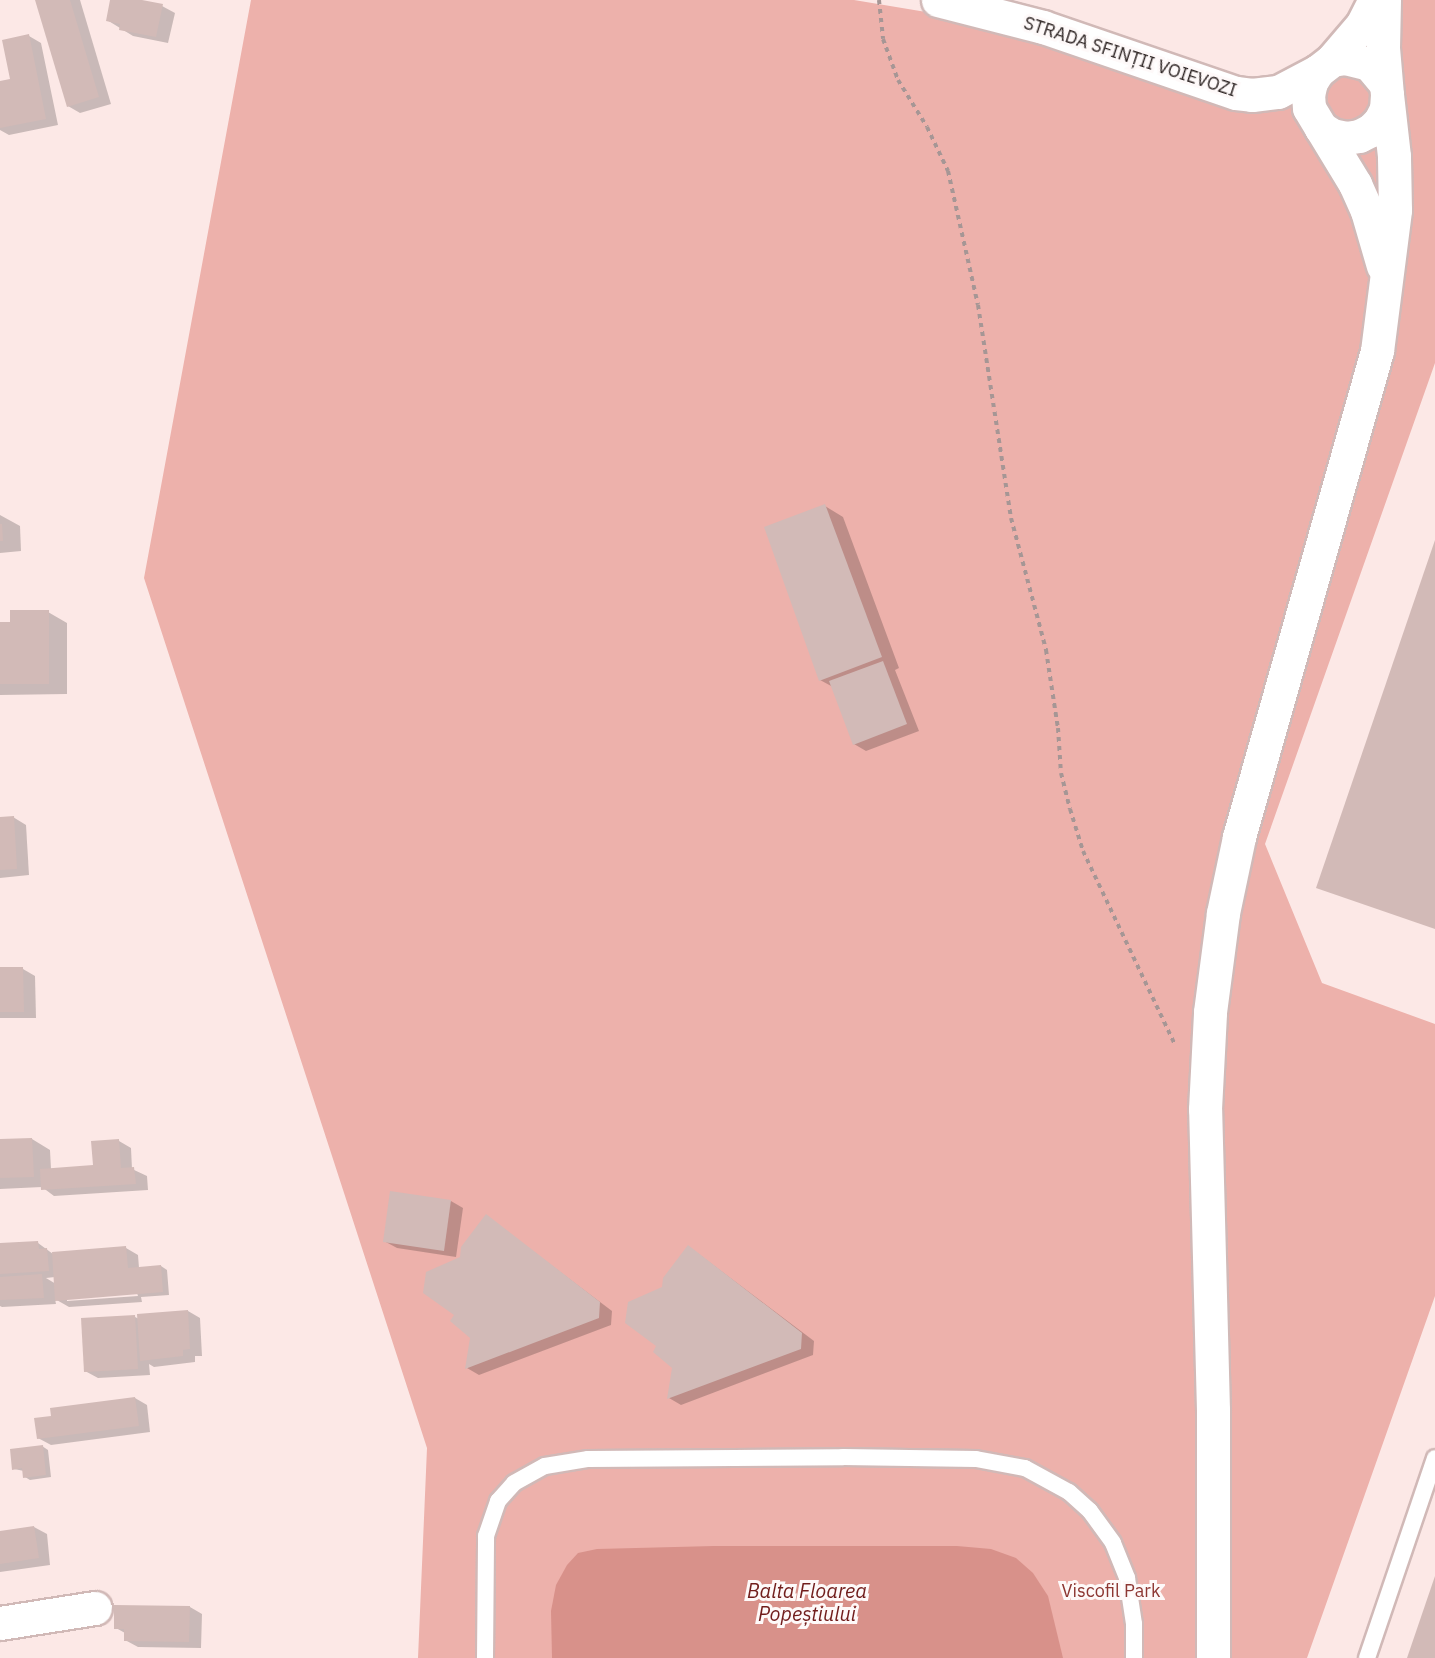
<!DOCTYPE html>
<meta charset="utf-8">
<style>
body{margin:0}
#map{position:relative;width:1435px;height:1658px;overflow:hidden;background:#fce8e6;font-family:"IBM Plex Sans",sans-serif}
div>[style]{position:absolute}
[style*='--x']{left:calc(var(--x)*1px);top:calc(var(--y)*1px);width:calc(var(--w)*1px);rotate:calc(var(--a)*1deg)}
.green>*{inset:0;background:#edb1ab}
.water>*{inset:0;background:#d8918a}
.shadow>*{inset:0;background:#0003}
.building>*{inset:0;background:#d2bab7}
.path>*{height:4px;margin-top:-2px;transform-origin:0;background:repeating-linear-gradient(90deg,#a69695 0 4.5px,transparent 0 9px)}
.roads{filter:drop-shadow(2px 0 #d1b9b7) drop-shadow(-2px 0 #d1b9b7) drop-shadow(0 2px #d1b9b7) drop-shadow(0 -2px #d1b9b7)}
.service>*{height:16px;margin:-8px;padding:0 8px;transform-origin:8px;border-radius:8px;background:#fff}
.minor>*{height:33px;margin:-16.5px;padding:0 16.5px;transform-origin:16.5px;border-radius:16.5px;background:#fff}
.tertiary>*{height:33px;margin:-16.5px;padding:0 16.5px;transform-origin:16.5px;border-radius:16.5px;background:#fff}
span{translate:-50% -50%;white-space:nowrap;text-align:center;line-height:1.15;-webkit-text-stroke:6px #fef9f9;paint-order:stroke}
.street-label{font-size:18px;color:#2d2423}
.park-label{font-size:18px;color:#8d3733}
.water-label{font-size:20px;color:#711d1c;font-style:italic}
</style>
<div id="map">
<div class="green">
<i style="clip-path:polygon(251px 0,854px 0,926px 12px,1052px 46px,1267px 82px,1312px 63px,1364px 0,1435px 0,1435px 363px,1265px 844px,1322px 983px,1435px 1024px,1435px 1296px,1307px 1658px,418px 1658px,427px 1448px,144px 578px)"></i>
</div>
<div class="water">
<i style="clip-path:polygon(714px 1546px,957px 1546px,991px 1549px,1016px 1558px,1033px 1573px,1048px 1596px,1063px 1658px,552px 1658px,551px 1611px,556px 1585px,567px 1565px,578px 1553px,597px 1549px)"></i>
</div>
<div class="shadow">
<i style="clip-path:polygon(36px 0,80px 0,111px 104px,80px 113px,68px 106px)"></i>
<i style="clip-path:polygon(112px 0,135px 0,162px 6px,175px 13px,168px 43px,133px 36px,107px 20px)"></i>
<i style="clip-path:polygon(29px 36px,41px 43px,58px 125px,9px 135px,0 130px,0 82px,12px 80px)"></i>
<i style="clip-path:polygon(825px 506px,843px 517px,899px 668px,895px 670px,919px 731px,866px 751px,854px 744px,833px 687px,820px 680px)"></i>
<i style="clip-path:polygon(0 515px,20px 526px,21px 551px,0 553px)"></i>
<i style="clip-path:polygon(48px 612px,67px 623px,67px 694px,0 695px,0 624px,12px 624px)"></i>
<i style="clip-path:polygon(13px 817px,26px 825px,29px 875px,0 878px,0 818px)"></i>
<i style="clip-path:polygon(0 969px,23px 969px,35px 976px,36px 1018px,0 1018px)"></i>
<i style="clip-path:polygon(32px 1139px,50px 1150px,51px 1169px,94px 1167px,119px 1141px,131px 1148px,132px 1169px,147px 1176px,148px 1190px,54px 1196px,42px 1187px,0 1189px,0 1141px)"></i>
<i style="clip-path:polygon(451px 1201px,463px 1208px,456px 1257px,397px 1248px,384px 1241px)"></i>
<i style="clip-path:polygon(486px 1216px,612px 1311px,611px 1325px,479px 1375px,467px 1368px,472px 1337px,455px 1315px,462px 1258px)"></i>
<i style="clip-path:polygon(evenodd,38px 1243px,53px 1254px,126px 1248px,138px 1255px,139px 1268px,161px 1266px,167px 1270px,169px 1295px,141px 1297px,142px 1302px,69px 1307px,55px 1299px,56px 1304px,2px 1307px,0 1306px,0 1245px,38px 1243px,55px 1277px,56px 1284px,46px 1278px,55px 1277px,38px 1243px,137px 1293px,138px 1296px,67px 1301px,67px 1298px,137px 1293px)"></i>
<i style="clip-path:polygon(688px 1246px,814px 1341px,813px 1355px,681px 1405px,669px 1398px,674px 1368px,658px 1345px)"></i>
<i style="clip-path:polygon(188px 1311px,200px 1318px,202px 1356px,195px 1356px,195px 1362px,154px 1367px,149px 1364px,150px 1375px,98px 1378px,85px 1371px,135px 1317px,139px 1319px)"></i>
<i style="clip-path:polygon(135px 1398px,147px 1405px,150px 1432px,51px 1445px,38px 1438px)"></i>
<i style="clip-path:polygon(42px 1446px,48px 1450px,51px 1477px,30px 1480px,25px 1477px,24px 1471px,14px 1469px)"></i>
<i style="clip-path:polygon(34px 1527px,47px 1534px,50px 1565px,0 1572px,0 1532px)"></i>
<i style="clip-path:polygon(190px 1607px,202px 1614px,201px 1648px,138px 1647px,125px 1640px,125px 1633px,116px 1628px)"></i>
</div>
<div class="building">
<i style="clip-path:polygon(35px 0,70px 0,99px 97px,67px 107px)"></i>
<i style="clip-path:polygon(110px 0,142px 0,163px 4px,156px 37px,119px 30px,120px 24px,106px 21px)"></i>
<i style="clip-path:polygon(29px 34px,46px 119px,0 128px,0 81px,10px 79px,2px 40px)"></i>
<i style="clip-path:polygon(825px 504px,882px 657px,819px 681px,764px 527px)"></i>
<i style="clip-path:polygon(0 524px,2px 524px,3px 541px,0 541px)"></i>
<i style="clip-path:polygon(1435px 540px,1435px 929px,1316px 888px)"></i>
<i style="clip-path:polygon(10px 610px,49px 610px,49px 684px,0 684px,0 622px,10px 622px)"></i>
<i style="clip-path:polygon(883px 661px,907px 724px,853px 745px,829px 681px)"></i>
<i style="clip-path:polygon(14px 816px,17px 869px,0 870px,0 817px)"></i>
<i style="clip-path:polygon(0 967px,23px 967px,24px 1012px,0 1012px)"></i>
<i style="clip-path:polygon(32px 1138px,34px 1177px,0 1178px,0 1139px)"></i>
<i style="clip-path:polygon(119px 1139px,121px 1168px,134px 1167px,136px 1184px,41px 1190px,40px 1169px,93px 1165px,91px 1141px)"></i>
<i style="clip-path:polygon(390px 1191px,451px 1200px,444px 1251px,383px 1242px)"></i>
<i style="clip-path:polygon(486px 1214px,600px 1302px,599px 1318px,465px 1369px,470px 1338px,450px 1321px,454px 1315px,423px 1293px,426px 1272px,460px 1257px,461px 1247px)"></i>
<i style="clip-path:polygon(38px 1241px,39px 1249px,47px 1248px,49px 1271px,0 1274px,0 1243px)"></i>
<i style="clip-path:polygon(688px 1245px,802px 1333px,801px 1349px,667px 1399px,672px 1368px,653px 1352px,656px 1346px,625px 1323px,628px 1302px,662px 1287px,663px 1278px)"></i>
<i style="clip-path:polygon(126px 1246px,128px 1268px,161px 1265px,163px 1292px,55px 1301px,52px 1252px)"></i>
<i style="clip-path:polygon(42px 1274px,44px 1298px,0 1300px,0 1277px)"></i>
<i style="clip-path:polygon(188px 1310px,190px 1349px,183px 1350px,183px 1356px,140px 1361px,137px 1314px)"></i>
<i style="clip-path:polygon(135px 1315px,138px 1369px,84px 1372px,81px 1318px)"></i>
<i style="clip-path:polygon(135px 1397px,139px 1426px,37px 1439px,34px 1418px,51px 1416px,50px 1408px)"></i>
<i style="clip-path:polygon(43px 1445px,46px 1475px,23px 1478px,22px 1468px,12px 1470px,10px 1449px)"></i>
<i style="clip-path:polygon(34px 1526px,39px 1558px,0 1564px,0 1531px)"></i>
<i style="clip-path:polygon(1435px 1576px,1435px 1658px,1407px 1658px)"></i>
<i style="clip-path:polygon(114px 1605px,190px 1606px,189px 1642px,124px 1641px,124px 1629px,114px 1629px)"></i>
</div>
<div class="path">
<i style="--x:879;--y:0;--w:39;--a:84"></i>
<i style="--x:883;--y:39;--w:44;--a:69.9"></i>
<i style="--x:898;--y:80;--w:55;--a:58.3"></i>
<i style="--x:927;--y:127;--w:49;--a:64.5"></i>
<i style="--x:948;--y:171;--w:137;--a:77.4"></i>
<i style="--x:978;--y:305;--w:216;--a:81.2"></i>
<i style="--x:1011;--y:518;--w:137;--a:75.1"></i>
<i style="--x:1046;--y:650;--w:79;--a:81.3"></i>
<i style="--x:1058;--y:728;--w:45;--a:86.2"></i>
<i style="--x:1061;--y:773;--w:37;--a:76"></i>
<i style="--x:1070;--y:809;--w:44;--a:72.8"></i>
<i style="--x:1083;--y:851;--w:212;--a:64.6"></i>
</div>
<div class="roads">
<div class="service">
<i style="--x:485;--y:1658;--w:122;--a:-89.5"></i>
<i style="--x:486;--y:1536;--w:37;--a:-71"></i>
<i style="--x:498;--y:1501;--w:24;--a:-48"></i>
<i style="--x:514;--y:1483;--w:35;--a:-29"></i>
<i style="--x:545;--y:1466;--w:44;--a:-9.2"></i>
<i style="--x:588;--y:1459;--w:255;--a:-0.4"></i>
<i style="--x:843;--y:1457;--w:133;--a:0.9"></i>
<i style="--x:976;--y:1459;--w:50;--a:10.4"></i>
<i style="--x:1025;--y:1468;--w:50;--a:28.6"></i>
<i style="--x:1069;--y:1492;--w:28;--a:42"></i>
<i style="--x:1090;--y:1511;--w:39;--a:54"></i>
<i style="--x:1113;--y:1543;--w:38;--a:68"></i>
<i style="--x:1127;--y:1578;--w:47;--a:81.3"></i>
<i style="--x:1134;--y:1624;--w:34;--a:90"></i>
<i style="--x:1367;--y:1658;--w:211;--a:-71.2"></i>
</div>
<div class="minor">
<i style="--x:0;--y:1623;--w:96;--a:-9"></i>
</div>
<div class="tertiary">
<i style="--x:938;--y:0;--w:108;--a:14.4"></i>
<i style="--x:1043;--y:27;--w:204;--a:18.9"></i>
<i style="--x:1236;--y:93;--w:16;--a:7"></i>
<i style="--x:1252;--y:95;--w:26;--a:-7"></i>
<i style="--x:1278;--y:92;--w:45;--a:-27.7"></i>
<i style="--x:1384;--y:0;--w:48;--a:91.2"></i>
<i style="--x:1383;--y:48;--w:47;--a:85.1"></i>
<i style="--x:1387;--y:95;--w:14;--a:94"></i>
<i style="--x:1386;--y:109;--w:13;--a:117"></i>
<i style="--x:1380;--y:121;--w:13;--a:135"></i>
<i style="--x:1371;--y:130;--w:13;--a:153"></i>
<i style="--x:1359;--y:136;--w:13;--a:171"></i>
<i style="--x:1346;--y:138;--w:14;--a:-168"></i>
<i style="--x:1332;--y:135;--w:13;--a:-148"></i>
<i style="--x:1321;--y:128;--w:23;--a:-121"></i>
<i style="--x:1309;--y:108;--w:13;--a:-94"></i>
<i style="--x:1308;--y:95;--w:13;--a:-77"></i>
<i style="--x:1311;--y:82;--w:13;--a:-58"></i>
<i style="--x:1318;--y:71;--w:18;--a:-38"></i>
<i style="--x:1332;--y:60;--w:13;--a:-9"></i>
<i style="--x:1345;--y:58;--w:25;--a:14"></i>
<i style="--x:1369;--y:64;--w:25;--a:50"></i>
<i style="--x:1332;--y:60;--w:46;--a:-49.4"></i>
<i style="--x:1362;--y:25;--w:28;--a:-63"></i>
<i style="--x:1321;--y:128;--w:66;--a:58.7"></i>
<i style="--x:1355;--y:184;--w:30;--a:66"></i>
<i style="--x:1367;--y:211;--w:57;--a:73.8"></i>
<i style="--x:1213;--y:1658;--w:248;--a:-90"></i>
<i style="--x:1213;--y:1410;--w:301;--a:-91.5"></i>
<i style="--x:1205;--y:1109;--w:97;--a:-87"></i>
<i style="--x:1210;--y:1012;--w:100;--a:-82.5"></i>
<i style="--x:1223;--y:913;--w:78;--a:-78.1"></i>
<i style="--x:1239;--y:837;--w:505;--a:-74.15"></i>
<i style="--x:1377;--y:351;--w:142;--a:-82.7"></i>
<i style="--x:1395;--y:210;--w:54;--a:-91.1"></i>
<i style="--x:1394;--y:156;--w:61;--a:-96.5"></i>
</div>
</div>
<div class="street-label">
<span style="left:1130px;top:57px;rotate:18deg">STRADA SFINȚII VOIEVOZI</span>
</div>
<div class="park-label">
<span style="left:1111px;top:1591px">Viscofil Park</span>
</div>
<div class="water-label">
<span style="left:807px;top:1602px">Balta Floarea<br>Popeștiului</span>
</div>
</div>
